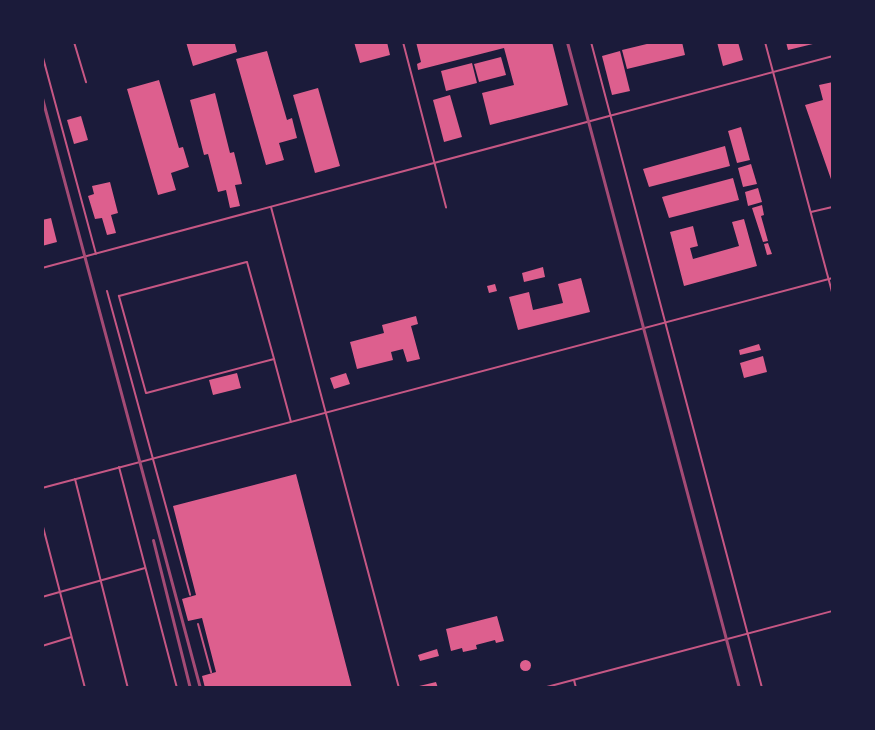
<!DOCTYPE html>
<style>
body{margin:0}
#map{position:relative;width:875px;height:730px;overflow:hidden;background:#1b1b3a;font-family:"Work Sans",sans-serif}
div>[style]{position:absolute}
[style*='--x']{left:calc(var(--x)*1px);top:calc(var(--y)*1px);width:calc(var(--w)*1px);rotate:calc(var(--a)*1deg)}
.building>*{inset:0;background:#dd5f8e}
.round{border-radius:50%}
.service>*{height:2px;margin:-1px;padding:0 1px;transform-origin:1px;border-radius:1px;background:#c65784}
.rail>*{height:3px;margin:-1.5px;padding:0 1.5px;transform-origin:1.5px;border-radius:1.5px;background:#a44b75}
span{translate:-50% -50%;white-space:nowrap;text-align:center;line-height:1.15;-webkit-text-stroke:6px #1b1b3a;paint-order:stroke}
.frame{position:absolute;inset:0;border:44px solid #1b1b3a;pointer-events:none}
</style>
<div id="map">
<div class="building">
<i style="clip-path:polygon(186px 42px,241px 42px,241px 43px,235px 44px,237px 52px,193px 66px)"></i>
<i style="clip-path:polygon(354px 42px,387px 42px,390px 55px,360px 63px)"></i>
<i style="clip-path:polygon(416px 42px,552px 42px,568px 105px,490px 125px,482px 93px,514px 85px,504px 48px,418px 70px,417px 64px,421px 62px)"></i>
<i style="clip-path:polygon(655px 42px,682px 42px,685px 55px,627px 69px,622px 50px)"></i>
<i style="clip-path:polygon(717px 42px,738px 42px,743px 60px,723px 66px)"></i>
<i style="clip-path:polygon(786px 42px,817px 42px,817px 43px,788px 50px)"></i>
<i style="clip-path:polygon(267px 51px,287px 120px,292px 118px,297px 138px,279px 143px,284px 160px,266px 165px,236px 59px)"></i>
<i style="clip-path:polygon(620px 51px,630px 91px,612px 95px,602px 56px)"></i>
<i style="clip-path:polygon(501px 57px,506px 75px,479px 82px,474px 64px)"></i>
<i style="clip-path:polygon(472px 63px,477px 83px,446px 91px,441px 71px)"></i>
<i style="clip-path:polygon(159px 80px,179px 148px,183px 147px,189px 167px,171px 173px,176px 190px,158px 195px,127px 89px)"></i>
<i style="clip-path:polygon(833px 82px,833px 185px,805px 105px,823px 100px,819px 85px)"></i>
<i style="clip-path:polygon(318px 88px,340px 166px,315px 173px,293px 95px)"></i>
<i style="clip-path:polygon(215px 93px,230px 153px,234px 152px,242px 184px,235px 185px,240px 206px,230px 208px,226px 190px,218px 192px,208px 154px,204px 155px,190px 100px)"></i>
<i style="clip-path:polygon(450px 95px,462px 137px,444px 142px,433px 100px)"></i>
<i style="clip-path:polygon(81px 116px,88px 140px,74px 144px,67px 120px)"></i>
<i style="clip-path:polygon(741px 127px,750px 160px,737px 163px,728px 131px)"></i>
<i style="clip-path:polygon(725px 146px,730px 166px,649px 187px,643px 169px)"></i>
<i style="clip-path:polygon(751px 164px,757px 184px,743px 187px,738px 168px)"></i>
<i style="clip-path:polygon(733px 178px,739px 200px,669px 218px,662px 197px)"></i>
<i style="clip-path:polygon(110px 182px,118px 213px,111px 215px,116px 233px,107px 235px,102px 218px,95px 219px,88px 196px,94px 194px,92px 186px)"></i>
<i style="clip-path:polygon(758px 188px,762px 202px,748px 206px,745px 192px)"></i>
<i style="clip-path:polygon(762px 205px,764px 215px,761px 216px,768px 241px,763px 242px,752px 208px)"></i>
<i style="clip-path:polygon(51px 218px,57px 242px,42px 246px,42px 220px)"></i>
<i style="clip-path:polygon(744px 219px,757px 266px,684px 286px,670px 232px,693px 226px,698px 246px,690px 248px,693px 259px,739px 246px,732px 222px)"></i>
<i style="clip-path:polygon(768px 243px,772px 254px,767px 255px,764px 244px)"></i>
<i style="clip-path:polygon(543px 267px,545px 277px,524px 282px,522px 273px)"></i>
<i style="clip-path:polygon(581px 278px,590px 312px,518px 330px,509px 297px,529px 292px,533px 310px,563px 303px,558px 284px)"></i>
<i style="clip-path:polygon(495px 284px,497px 291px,489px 293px,487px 286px)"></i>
<i style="clip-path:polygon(416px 316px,418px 324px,411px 326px,420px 359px,407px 362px,403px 349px,391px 352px,393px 360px,357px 369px,350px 342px,384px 333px,382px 325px)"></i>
<i style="clip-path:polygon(759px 344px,761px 350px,740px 355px,739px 350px)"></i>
<i style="clip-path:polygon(763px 356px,767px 372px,744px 378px,740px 363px)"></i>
<i style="clip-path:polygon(237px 373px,241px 388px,213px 395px,209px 380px)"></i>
<i style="clip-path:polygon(346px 373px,350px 384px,334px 389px,330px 378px)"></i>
<i style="clip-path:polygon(296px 474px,352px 688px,205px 688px,202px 676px,216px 672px,202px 618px,188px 621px,182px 599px,196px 595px,173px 506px)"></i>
<i style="clip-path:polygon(497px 616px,504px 641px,496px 643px,495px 640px,476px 645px,477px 649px,463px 652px,462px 648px,451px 651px,446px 629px)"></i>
<i style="clip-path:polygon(437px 649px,439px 656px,420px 661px,418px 655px)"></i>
<i class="round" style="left:519.5px;top:659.5px;width:11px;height:11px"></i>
<i style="clip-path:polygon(436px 682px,438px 688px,416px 688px,415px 687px)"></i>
</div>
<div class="service">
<i style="--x:74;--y:42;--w:42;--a:73.3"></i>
<i style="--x:403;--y:42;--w:171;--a:75.4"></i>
<i style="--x:591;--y:42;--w:668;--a:75.17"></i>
<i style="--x:765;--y:42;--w:262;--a:75"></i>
<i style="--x:42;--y:54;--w:207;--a:74.9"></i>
<i style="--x:271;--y:207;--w:498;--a:75.1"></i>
<i style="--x:811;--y:212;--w:23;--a:-13"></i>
<i style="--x:42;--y:268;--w:819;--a:-15"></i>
<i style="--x:107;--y:291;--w:315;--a:74.7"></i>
<i style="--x:274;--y:359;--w:132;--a:165.1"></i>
<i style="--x:146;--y:393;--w:101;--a:-105.6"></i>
<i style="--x:119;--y:296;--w:132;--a:-14.9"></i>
<i style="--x:247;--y:262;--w:101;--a:74.4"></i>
<i style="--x:274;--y:359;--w:65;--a:74.9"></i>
<i style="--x:119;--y:467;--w:228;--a:75.3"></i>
<i style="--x:75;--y:479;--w:216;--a:75.8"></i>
<i style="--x:42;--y:488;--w:818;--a:-14.87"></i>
<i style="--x:42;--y:523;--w:171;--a:75.4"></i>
<i style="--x:42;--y:597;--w:107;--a:-15.7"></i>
<i style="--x:198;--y:624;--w:50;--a:74.8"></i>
<i style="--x:42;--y:646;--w:30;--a:-17"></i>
<i style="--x:574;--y:680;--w:8;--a:76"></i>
<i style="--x:543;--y:688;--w:300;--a:-14.9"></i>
</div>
<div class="rail">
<i style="--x:567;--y:42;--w:669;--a:75.09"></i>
<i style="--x:42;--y:98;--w:611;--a:75.01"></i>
<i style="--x:153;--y:540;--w:153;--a:76"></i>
</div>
<div class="frame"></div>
</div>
